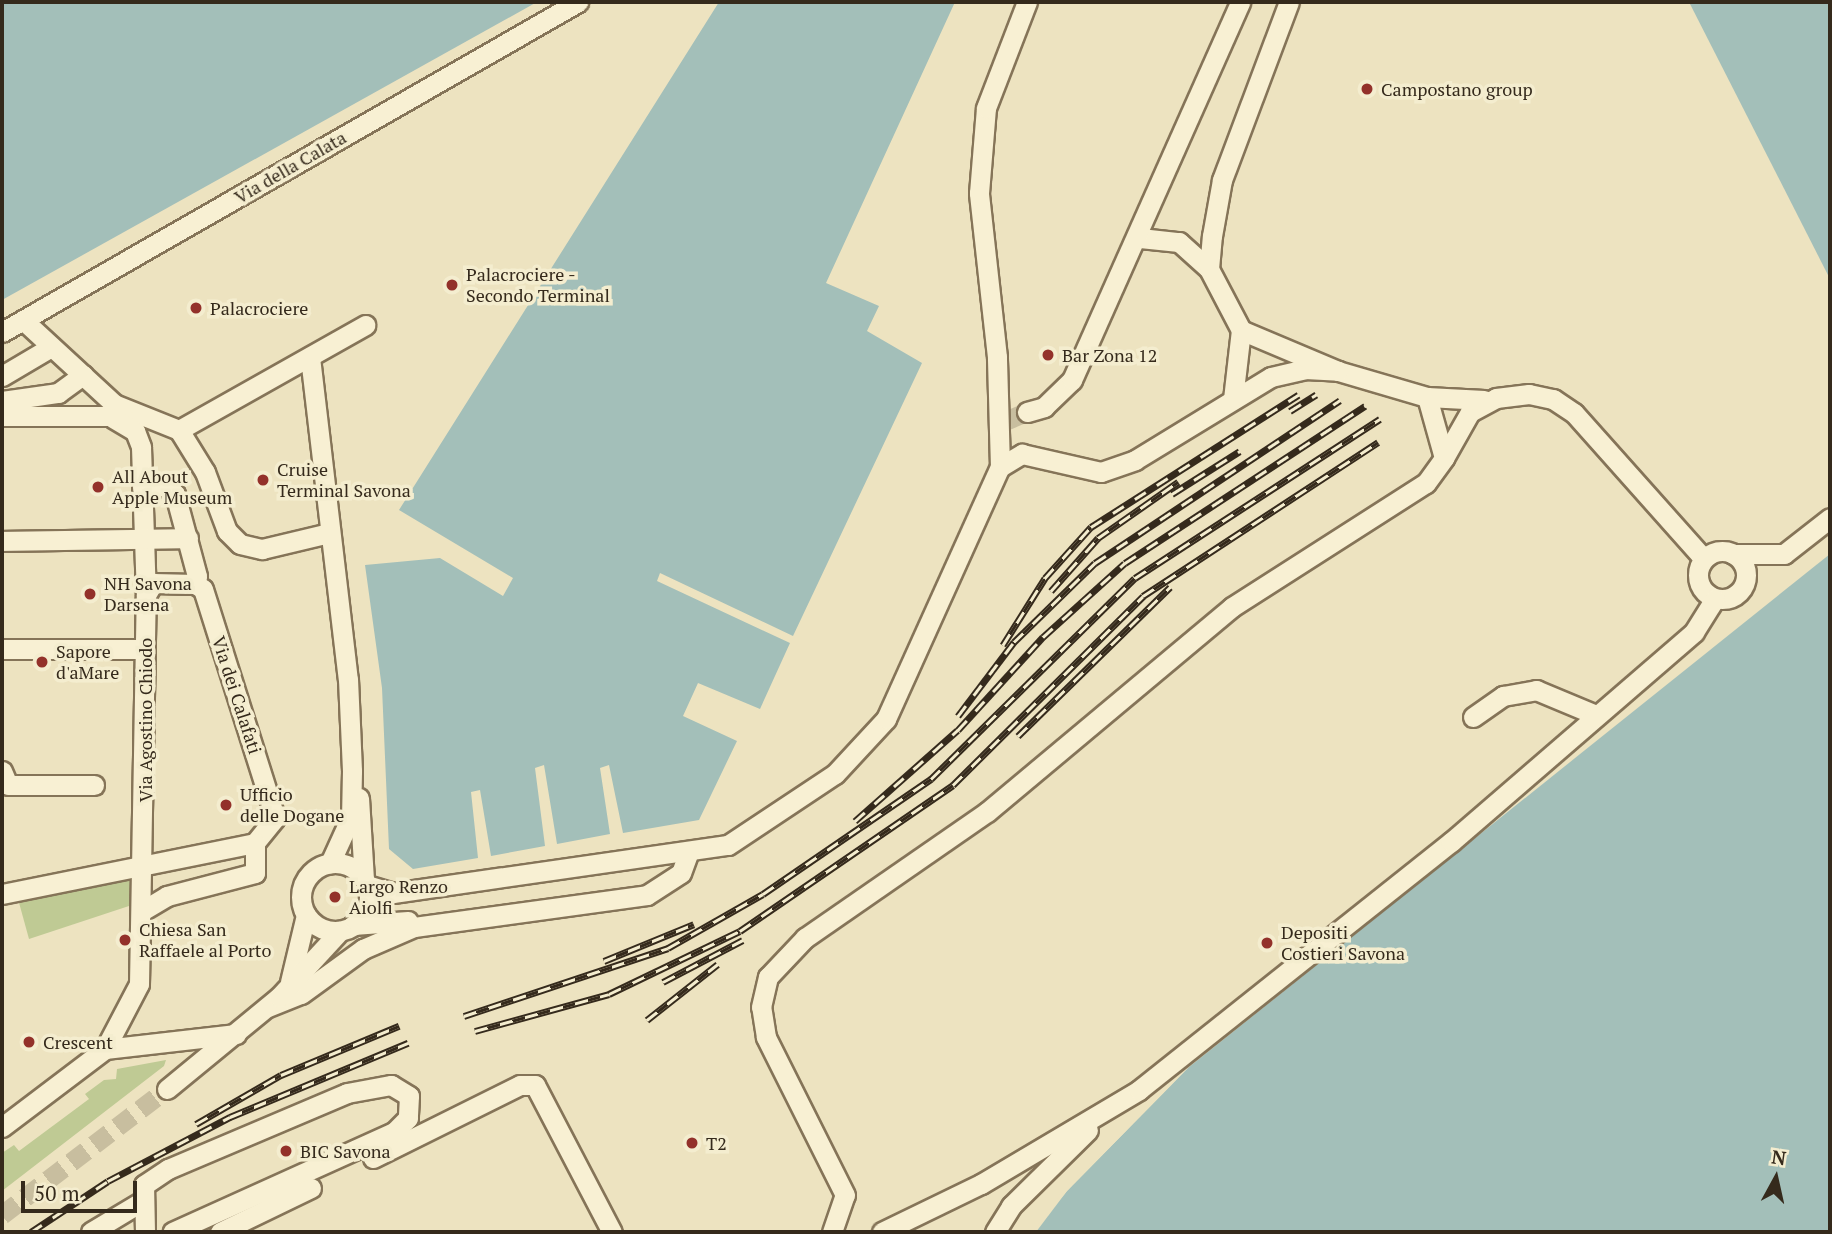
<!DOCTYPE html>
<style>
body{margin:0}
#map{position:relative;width:1832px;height:1234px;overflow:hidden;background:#ede3c0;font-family:"PT Serif",serif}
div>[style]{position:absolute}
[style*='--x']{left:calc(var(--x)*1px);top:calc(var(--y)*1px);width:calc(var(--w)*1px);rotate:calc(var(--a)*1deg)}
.green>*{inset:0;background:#bfca94}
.water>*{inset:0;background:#a3bfb9}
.pier>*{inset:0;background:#ede3c0}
.minor-tunnel>*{height:19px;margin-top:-9.5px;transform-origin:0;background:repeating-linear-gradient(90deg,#c8be9f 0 19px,transparent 0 29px)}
.roads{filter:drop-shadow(2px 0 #857458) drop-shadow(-2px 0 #857458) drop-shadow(0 2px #857458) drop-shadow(0 -2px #857458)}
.minor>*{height:19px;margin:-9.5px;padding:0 9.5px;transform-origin:9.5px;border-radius:9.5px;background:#f8f0d3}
.minor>.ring{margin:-9.5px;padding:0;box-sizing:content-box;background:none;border:19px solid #f8f0d3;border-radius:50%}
.rail>*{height:7px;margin-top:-3.5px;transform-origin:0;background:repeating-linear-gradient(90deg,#f4edcf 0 13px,#352a1c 0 26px);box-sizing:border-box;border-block:2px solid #352a1c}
.dots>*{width:19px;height:19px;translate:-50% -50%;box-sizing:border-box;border:4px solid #f4edcf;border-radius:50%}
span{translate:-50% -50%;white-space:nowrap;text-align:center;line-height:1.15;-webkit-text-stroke:7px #f4edcf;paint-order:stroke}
.poi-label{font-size:18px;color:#352a1c}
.left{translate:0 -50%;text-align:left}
.street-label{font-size:18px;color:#352a1c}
.frame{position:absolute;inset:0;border:4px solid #352a1c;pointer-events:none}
.north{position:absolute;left:1741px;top:1143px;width:70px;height:70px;-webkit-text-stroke:5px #f4edcf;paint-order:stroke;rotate:8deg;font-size:19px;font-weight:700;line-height:28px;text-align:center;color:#352a1c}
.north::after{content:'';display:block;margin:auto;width:24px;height:32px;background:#352a1c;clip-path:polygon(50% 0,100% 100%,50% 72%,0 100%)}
.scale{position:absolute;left:21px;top:1181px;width:116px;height:32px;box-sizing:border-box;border:4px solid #352a1c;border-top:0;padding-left:9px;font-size:21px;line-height:24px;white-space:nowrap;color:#352a1c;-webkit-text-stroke:5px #f4edcf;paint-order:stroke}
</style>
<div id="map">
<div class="green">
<i style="clip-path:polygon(134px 877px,135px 904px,29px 939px,18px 899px)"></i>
<i style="clip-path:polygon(166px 1060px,164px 1066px,2px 1191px,2px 1153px,14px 1145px,19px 1151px,89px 1099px,85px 1094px,104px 1080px,116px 1079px,117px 1069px)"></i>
</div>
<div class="water">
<i style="clip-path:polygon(2px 2px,537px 2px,2px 300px)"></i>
<i style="clip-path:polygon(719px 2px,955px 2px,826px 283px,879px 306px,867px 331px,922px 363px,793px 636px,660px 573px,657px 581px,790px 643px,760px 709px,698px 683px,683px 716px,737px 741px,699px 820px,623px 833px,609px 765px,600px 768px,610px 834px,557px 844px,544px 765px,535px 768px,545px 846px,491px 856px,480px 790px,471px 792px,478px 858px,413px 869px,389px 849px,382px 688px,365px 565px,440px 558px,503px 596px,513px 578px,399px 510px)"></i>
<i style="clip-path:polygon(1689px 2px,1830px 2px,1830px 279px)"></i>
<i style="clip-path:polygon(1830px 554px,1830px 1232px,1036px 1232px,1067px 1191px,1189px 1067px)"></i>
</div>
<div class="pier">
<i style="clip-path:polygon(1189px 1067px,1067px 1191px,1033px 1232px,1064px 1189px)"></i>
</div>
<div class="minor-tunnel">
<i style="--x:1003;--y:422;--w:26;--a:-23"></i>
<i style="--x:2;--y:1215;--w:208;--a:-37.4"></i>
</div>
<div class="roads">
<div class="minor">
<i style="--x:1140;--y:238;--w:39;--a:6"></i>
<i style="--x:1179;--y:242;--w:40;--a:42"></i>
<i style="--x:23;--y:320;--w:124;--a:42.7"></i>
<i style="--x:114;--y:404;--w:70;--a:21.8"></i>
<i style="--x:179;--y:430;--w:49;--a:58.2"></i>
<i style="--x:205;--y:472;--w:63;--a:69.6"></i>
<i style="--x:227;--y:531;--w:18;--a:45"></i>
<i style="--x:240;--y:544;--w:23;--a:13"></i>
<i style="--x:262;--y:549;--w:69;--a:-13.4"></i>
<i style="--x:2;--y:332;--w:664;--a:-29.81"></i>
<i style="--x:310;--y:357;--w:324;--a:83.3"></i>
<i style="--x:348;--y:679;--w:92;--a:87.5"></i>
<i style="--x:352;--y:771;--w:46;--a:91.2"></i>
<i style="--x:351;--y:817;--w:51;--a:114.5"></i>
<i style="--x:1338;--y:371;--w:93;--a:16.3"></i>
<i style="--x:1427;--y:397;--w:63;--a:74.4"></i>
<i style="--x:1444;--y:458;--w:53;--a:-60.5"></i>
<i style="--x:1470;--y:412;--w:30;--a:-28"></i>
<i style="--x:1496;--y:398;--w:33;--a:-7"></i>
<i style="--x:1529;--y:394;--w:25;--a:12"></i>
<i style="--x:1553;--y:399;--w:25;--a:34"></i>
<i style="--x:1574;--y:413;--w:195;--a:48.3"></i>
<i style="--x:2;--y:376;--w:57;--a:-30.6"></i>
<i style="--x:1427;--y:397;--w:57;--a:3"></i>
<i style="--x:1233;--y:399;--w:69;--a:-83.4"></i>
<i style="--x:1241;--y:330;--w:69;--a:-117.7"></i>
<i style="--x:1209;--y:269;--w:33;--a:-85"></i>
<i style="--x:1212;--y:236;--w:57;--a:-79.9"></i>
<i style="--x:1222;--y:180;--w:190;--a:-69.4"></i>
<i style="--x:2;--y:401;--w:57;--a:-8.1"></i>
<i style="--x:58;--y:393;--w:31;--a:-36"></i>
<i style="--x:1027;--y:412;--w:18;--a:-16"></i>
<i style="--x:1044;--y:407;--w:39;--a:-44"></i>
<i style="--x:1072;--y:380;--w:414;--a:-66"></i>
<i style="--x:2;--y:416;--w:121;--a:0"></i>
<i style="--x:113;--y:418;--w:26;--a:31"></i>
<i style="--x:135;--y:431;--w:17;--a:69"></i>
<i style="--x:141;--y:447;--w:148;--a:88.1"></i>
<i style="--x:179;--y:430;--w:214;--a:-29.4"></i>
<i style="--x:1000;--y:467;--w:26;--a:-31"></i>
<i style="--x:1022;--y:454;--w:81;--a:12.8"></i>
<i style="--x:1101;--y:472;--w:36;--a:-19"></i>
<i style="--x:1135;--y:460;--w:159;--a:-31.4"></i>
<i style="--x:1271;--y:377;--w:35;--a:-13"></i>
<i style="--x:1305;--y:369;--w:33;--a:3"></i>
<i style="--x:1338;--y:371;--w:105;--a:-157.1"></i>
<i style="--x:2;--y:541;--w:186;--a:-0.9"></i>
<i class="ring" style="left:1698px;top:551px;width:29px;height:29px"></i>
<i style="--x:1733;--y:554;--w:51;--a:0"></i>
<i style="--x:1784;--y:554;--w:58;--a:-38"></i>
<i style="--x:195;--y:584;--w:9;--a:32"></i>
<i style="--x:203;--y:589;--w:240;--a:72.5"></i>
<i style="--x:275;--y:818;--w:32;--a:129"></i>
<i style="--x:2;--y:649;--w:143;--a:0"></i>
<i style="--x:1473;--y:717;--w:37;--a:-35"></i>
<i style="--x:1503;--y:696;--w:34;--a:-10"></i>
<i style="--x:1536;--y:690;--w:65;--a:22.6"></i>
<i style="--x:2;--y:771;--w:15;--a:67"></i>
<i style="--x:8;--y:785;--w:86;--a:0"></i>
<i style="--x:359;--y:798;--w:81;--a:86.5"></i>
<i class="ring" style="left:301px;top:863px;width:49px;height:49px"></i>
<i style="--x:367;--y:885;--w:27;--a:17"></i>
<i style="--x:393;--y:893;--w:338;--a:-8.2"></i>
<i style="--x:728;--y:845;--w:128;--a:-33.6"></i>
<i style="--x:835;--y:774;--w:75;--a:-47.2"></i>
<i style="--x:886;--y:719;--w:277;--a:-65.7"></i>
<i style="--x:1000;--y:467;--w:110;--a:-91.6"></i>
<i style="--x:997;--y:357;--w:165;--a:-96.3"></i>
<i style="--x:979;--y:193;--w:85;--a:-85.3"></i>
<i style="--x:986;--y:108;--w:114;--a:-68.9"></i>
<i style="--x:2;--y:894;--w:258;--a:-11.4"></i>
<i style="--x:255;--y:843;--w:30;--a:90"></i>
<i style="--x:255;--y:873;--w:91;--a:165.4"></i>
<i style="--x:167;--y:896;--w:26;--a:149"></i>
<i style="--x:353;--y:925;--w:55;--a:-4.2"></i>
<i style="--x:290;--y:982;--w:69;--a:-76.6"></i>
<i style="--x:268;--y:1007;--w:35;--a:-22"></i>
<i style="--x:301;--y:994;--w:77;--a:-36"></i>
<i style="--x:363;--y:949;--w:56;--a:-23.3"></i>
<i style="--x:414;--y:927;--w:235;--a:-7.8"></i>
<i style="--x:647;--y:895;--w:40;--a:-32.9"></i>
<i style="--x:681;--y:873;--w:23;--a:-70"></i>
<i style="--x:105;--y:1049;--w:132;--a:-6.5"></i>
<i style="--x:167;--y:1089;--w:145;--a:-39.4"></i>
<i style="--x:279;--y:997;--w:90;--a:-47.3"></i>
<i style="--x:2;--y:1127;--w:129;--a:-37.1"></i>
<i style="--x:105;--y:1049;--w:73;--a:-62.4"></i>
<i style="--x:139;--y:984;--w:389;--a:-89"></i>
<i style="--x:146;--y:595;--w:14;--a:-60"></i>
<i style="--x:153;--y:583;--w:42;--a:1.4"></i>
<i style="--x:195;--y:584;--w:8;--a:-76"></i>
<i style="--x:197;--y:576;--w:85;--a:-105"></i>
<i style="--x:175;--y:494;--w:12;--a:-138"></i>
<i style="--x:166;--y:486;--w:24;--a:178"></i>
<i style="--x:373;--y:1158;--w:164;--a:-26.4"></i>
<i style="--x:520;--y:1085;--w:15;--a:0"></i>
<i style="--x:535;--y:1085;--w:166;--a:62.4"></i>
<i style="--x:91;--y:1232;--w:58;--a:-31"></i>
<i style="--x:145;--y:1232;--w:47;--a:-91.2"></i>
<i style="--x:144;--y:1185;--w:29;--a:-34"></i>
<i style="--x:168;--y:1169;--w:194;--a:-23"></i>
<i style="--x:347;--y:1093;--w:45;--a:-10.3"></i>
<i style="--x:391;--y:1085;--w:21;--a:31"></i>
<i style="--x:409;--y:1096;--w:22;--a:93"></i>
<i style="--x:408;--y:1118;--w:20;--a:135"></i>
<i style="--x:394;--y:1132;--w:243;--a:155.7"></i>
<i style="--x:220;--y:1232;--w:101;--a:-25.8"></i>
<i style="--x:832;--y:1232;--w:39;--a:-71"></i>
<i style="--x:845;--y:1195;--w:177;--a:-116.6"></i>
<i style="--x:766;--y:1037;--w:30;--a:-99"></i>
<i style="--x:761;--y:1007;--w:31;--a:-77"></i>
<i style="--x:768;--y:977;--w:54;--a:-46.5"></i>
<i style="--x:805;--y:938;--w:221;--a:-34.7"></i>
<i style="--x:987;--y:812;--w:319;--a:-39.9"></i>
<i style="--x:1232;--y:607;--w:230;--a:-32.6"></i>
<i style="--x:1426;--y:483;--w:31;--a:-54"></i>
<i style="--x:882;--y:1232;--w:110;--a:-25.9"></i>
<i style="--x:981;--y:1184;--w:184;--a:-30.7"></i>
<i style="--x:1139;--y:1090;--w:399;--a:-38.5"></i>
<i style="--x:1451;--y:842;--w:321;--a:-40.8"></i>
<i style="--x:1694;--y:632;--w:39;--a:-58"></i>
<i style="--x:995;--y:1232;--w:31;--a:-58"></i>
<i style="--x:1011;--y:1206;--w:108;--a:-44.6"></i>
</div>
</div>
<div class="rail">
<i style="--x:1290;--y:411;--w:31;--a:-32"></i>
<i style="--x:1172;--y:494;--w:80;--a:-32.3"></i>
<i style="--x:1051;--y:591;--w:71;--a:-48.4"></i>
<i style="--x:1098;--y:538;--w:98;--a:-35"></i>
<i style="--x:1003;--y:645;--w:79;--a:-57.9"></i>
<i style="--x:1045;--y:578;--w:69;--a:-48"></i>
<i style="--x:1091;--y:527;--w:246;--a:-32.5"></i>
<i style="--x:958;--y:716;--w:93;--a:-52.9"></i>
<i style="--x:1014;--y:642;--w:113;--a:-44.3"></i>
<i style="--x:1095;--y:563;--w:294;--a:-33.6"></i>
<i style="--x:1018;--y:736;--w:213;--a:-44.4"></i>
<i style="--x:855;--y:821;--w:137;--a:-41.5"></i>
<i style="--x:958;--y:730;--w:126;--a:-47.6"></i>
<i style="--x:1043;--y:637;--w:110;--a:-42.1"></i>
<i style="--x:1125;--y:563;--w:287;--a:-33.2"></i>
<i style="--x:604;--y:961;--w:97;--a:-22.3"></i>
<i style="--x:663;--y:982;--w:90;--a:-27.7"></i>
<i style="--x:464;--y:1016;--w:215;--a:-18.4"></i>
<i style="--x:668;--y:948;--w:109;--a:-29.6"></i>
<i style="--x:763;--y:894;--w:204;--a:-34.4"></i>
<i style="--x:931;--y:779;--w:286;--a:-44.6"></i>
<i style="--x:1135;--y:578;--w:292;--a:-33"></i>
<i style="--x:647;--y:1020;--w:90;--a:-38.3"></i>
<i style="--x:475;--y:1031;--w:139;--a:-15.4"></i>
<i style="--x:609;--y:994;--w:145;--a:-25.7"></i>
<i style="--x:740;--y:931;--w:258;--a:-34.4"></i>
<i style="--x:953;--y:785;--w:268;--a:-44.8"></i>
<i style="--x:1143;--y:596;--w:281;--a:-33.2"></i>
<i style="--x:196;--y:1124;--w:98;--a:-30"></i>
<i style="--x:281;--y:1075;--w:128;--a:-22.6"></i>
<i style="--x:31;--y:1232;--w:92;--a:-33.5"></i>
<i style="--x:108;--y:1181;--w:138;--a:-27.7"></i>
<i style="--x:230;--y:1117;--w:193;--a:-22.6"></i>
</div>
<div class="dots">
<i style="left:1367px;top:89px;background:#93312a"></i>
<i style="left:452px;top:285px;background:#93312a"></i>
<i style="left:196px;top:308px;background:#93312a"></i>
<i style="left:1048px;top:355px;background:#93312a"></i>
<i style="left:263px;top:480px;background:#93312a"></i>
<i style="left:98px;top:487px;background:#93312a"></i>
<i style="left:90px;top:594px;background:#93312a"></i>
<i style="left:42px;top:662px;background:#93312a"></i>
<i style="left:226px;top:805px;background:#93312a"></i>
<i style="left:335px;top:897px;background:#93312a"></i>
<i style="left:125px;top:940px;background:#93312a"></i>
<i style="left:1267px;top:943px;background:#93312a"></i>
<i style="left:29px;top:1042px;background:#93312a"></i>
<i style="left:692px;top:1143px;background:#93312a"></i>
<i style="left:286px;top:1151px;background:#93312a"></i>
</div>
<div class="poi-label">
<span class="left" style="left:1381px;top:89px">Campostano group</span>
<span class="left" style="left:466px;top:285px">Palacrociere -<br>Secondo Terminal</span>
<span class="left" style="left:210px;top:308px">Palacrociere</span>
<span class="left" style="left:1062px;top:355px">Bar Zona 12</span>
<span class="left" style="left:277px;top:480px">Cruise<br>Terminal Savona</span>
<span class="left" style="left:112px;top:487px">All About<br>Apple Museum</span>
<span class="left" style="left:104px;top:594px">NH Savona<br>Darsena</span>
<span class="left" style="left:56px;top:662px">Sapore<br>d'aMare</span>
<span class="left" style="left:240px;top:805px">Ufficio<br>delle Dogane</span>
<span class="left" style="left:349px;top:897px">Largo Renzo<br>Aiolfi</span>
<span class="left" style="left:139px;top:940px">Chiesa San<br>Raffaele al Porto</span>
<span class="left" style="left:1281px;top:943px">Depositi<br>Costieri Savona</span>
<span class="left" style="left:43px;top:1042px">Crescent</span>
<span class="left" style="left:706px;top:1143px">T2</span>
<span class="left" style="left:300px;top:1151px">BIC Savona</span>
</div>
<div class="street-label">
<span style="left:290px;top:167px;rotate:-30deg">Via della Calata</span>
<span style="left:237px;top:695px;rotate:72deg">Via dei Calafati</span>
<span style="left:145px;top:720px;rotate:-90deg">Via Agostino Chiodo</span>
</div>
<div class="frame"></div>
<div class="north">N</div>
<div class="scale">50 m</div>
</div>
